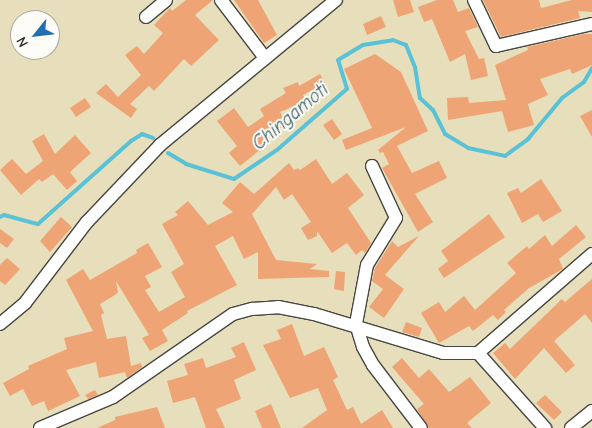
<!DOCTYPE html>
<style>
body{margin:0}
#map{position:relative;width:592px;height:428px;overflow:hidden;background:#e7dfbb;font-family:"Comic Neue",sans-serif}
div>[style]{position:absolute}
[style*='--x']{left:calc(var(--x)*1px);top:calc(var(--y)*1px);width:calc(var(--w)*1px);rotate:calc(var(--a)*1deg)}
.stream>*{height:4px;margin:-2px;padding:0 2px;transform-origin:2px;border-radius:2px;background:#5ac2d6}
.building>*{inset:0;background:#eea474}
.roads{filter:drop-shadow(1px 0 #474641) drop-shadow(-1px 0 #474641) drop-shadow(0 1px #474641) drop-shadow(0 -1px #474641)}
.street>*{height:12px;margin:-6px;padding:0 6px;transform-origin:6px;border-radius:6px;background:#fff}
span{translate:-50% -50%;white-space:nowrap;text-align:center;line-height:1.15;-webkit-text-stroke:4px #fdfcf7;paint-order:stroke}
.water-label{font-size:19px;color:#3b6067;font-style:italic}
.north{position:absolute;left:10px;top:10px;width:50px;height:50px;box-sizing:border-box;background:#fdfcf7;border:1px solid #a9a8a5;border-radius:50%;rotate:241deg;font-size:14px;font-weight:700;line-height:20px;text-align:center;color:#2b2b2b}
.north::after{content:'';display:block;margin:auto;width:18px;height:22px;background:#1f6fb2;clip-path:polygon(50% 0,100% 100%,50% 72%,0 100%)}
</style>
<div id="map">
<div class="stream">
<i style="--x:168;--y:153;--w:21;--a:31"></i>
<i style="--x:186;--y:164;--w:50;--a:17.4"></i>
<i style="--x:234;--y:179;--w:52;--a:-34"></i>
<i style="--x:277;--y:150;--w:93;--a:-41.1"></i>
<i style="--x:347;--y:89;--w:30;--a:-107"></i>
<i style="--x:338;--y:60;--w:29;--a:-31"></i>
<i style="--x:363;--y:45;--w:30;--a:-9"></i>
<i style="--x:393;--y:40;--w:14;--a:21"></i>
<i style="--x:406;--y:45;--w:24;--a:68"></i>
<i style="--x:415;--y:67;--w:31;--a:81"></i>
<i style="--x:420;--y:98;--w:18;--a:43"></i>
<i style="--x:433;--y:110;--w:27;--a:63"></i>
<i style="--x:445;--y:134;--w:27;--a:31"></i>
<i style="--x:468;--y:148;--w:38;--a:12"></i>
<i style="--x:505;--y:156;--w:29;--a:-36"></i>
<i style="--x:528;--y:139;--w:53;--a:-50.3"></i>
<i style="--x:562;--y:98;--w:27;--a:-36"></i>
<i style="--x:584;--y:82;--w:16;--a:-60"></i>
<i style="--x:0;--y:217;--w:4;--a:-27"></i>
<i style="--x:4;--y:215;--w:35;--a:15"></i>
<i style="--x:38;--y:224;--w:125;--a:-41.7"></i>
<i style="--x:131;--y:141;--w:13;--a:-32"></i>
<i style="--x:142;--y:134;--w:12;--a:20"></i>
</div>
<div class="building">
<i style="clip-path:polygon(186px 0,213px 0,195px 15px,219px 40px,191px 66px,184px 59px,154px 91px,149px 86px,130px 104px,137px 109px,131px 118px,96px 93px,106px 84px,118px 97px,141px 75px,125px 55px,137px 46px,144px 54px,163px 33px,154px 25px,170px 8px,172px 11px)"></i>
<i style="clip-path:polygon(234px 0,258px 0,277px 35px,264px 43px)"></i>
<i style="clip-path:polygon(393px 0,410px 0,414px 12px,398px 17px)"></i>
<i style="clip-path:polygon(437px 0,453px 0,458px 12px,469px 8px,478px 27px,465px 31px,479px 59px,484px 58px,488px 76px,471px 80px,465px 54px,450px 62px,432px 19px,424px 22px,418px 7px)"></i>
<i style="clip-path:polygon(483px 0,539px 0,541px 8px,572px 0,592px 0,592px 12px,578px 11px,580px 18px,501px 37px)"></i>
<i style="clip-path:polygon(381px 16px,386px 27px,367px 35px,363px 24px)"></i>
<i style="clip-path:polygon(584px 34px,592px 34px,592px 65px,572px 74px,570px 69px,540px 79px,548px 95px,528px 104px,534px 125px,508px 132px,502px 111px,448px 120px,447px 98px,468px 97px,469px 103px,506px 100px,495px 65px,528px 50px,527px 47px)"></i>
<i style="clip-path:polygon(375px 54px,401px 72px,428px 131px,397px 146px,412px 173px,439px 161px,447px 178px,415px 194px,433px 222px,418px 232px,382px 168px,389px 164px,383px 152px,380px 153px,378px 150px,406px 127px,346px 150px,342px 140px,372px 128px,344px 69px)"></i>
<i style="clip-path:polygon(320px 74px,325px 83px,303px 95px,306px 101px,280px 112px,287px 124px,263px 139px,267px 144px,240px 166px,229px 153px,237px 146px,217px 121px,234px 108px,248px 127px,264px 116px,260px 109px,286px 93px,283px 88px,298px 82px,299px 86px)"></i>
<i style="clip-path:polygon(85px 98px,91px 107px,76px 117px,70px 108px)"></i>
<i style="clip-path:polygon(592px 110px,592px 137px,580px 116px)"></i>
<i style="clip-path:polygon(332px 119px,342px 134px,334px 140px,323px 125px)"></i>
<i style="clip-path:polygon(44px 134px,55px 154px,75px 135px,91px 153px,70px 172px,77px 181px,67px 190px,53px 174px,42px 182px,39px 179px,21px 195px,0 170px,12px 159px,26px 174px,43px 161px,32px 141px)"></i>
<i style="clip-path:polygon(316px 159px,332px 184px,347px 173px,364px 195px,348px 208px,371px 243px,365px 253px,362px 250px,356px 255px,347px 243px,332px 253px,317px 231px,317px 236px,308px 240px,301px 228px,311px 222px,292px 194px,284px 200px,276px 187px,252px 214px,276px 260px,317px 264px,310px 269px,329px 271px,329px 277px,258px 279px,258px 252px,244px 259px,233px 236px,215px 246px,237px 285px,187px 311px,188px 313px,162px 330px,168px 341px,150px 351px,142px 338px,149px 335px,116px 281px,118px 293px,100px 304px,104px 313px,101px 315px,107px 339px,126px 336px,131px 366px,141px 363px,142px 367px,127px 378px,125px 372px,99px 378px,96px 362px,66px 370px,80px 396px,48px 411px,44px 401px,32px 406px,23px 389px,10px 396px,3px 383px,29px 369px,28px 366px,67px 349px,64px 338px,93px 331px,66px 280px,83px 269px,90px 280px,137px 253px,136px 250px,148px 243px,162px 267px,145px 276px,151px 287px,145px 290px,159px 312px,185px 297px,171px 272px,184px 264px,162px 224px,178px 215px,175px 212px,188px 201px,208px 225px,233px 212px,222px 203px,240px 182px,254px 194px,289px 163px,294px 170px,298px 168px,300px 170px)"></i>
<i style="clip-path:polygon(541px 179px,562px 211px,543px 222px,538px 214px,522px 223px,507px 193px,518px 188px,521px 193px)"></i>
<i style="clip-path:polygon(489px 214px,505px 237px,444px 278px,438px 269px,448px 261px,441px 251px)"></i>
<i style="clip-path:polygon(61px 217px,72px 227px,50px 252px,40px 241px)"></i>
<i style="clip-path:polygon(576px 225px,586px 237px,559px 259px,563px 269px,529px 288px,504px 310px,506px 312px,498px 320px,493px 315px,473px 331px,469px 326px,439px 343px,421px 313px,439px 302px,445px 312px,464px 296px,475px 310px,516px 273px,507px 263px,527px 246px,529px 249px,545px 235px,552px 246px)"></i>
<i style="clip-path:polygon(0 229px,14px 239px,7px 248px,0 243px)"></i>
<i style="clip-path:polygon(419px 236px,385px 275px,404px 289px,384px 318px,369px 307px,383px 289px,372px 281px,375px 268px,392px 241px,398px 247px)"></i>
<i style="clip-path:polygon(7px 258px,20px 269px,5px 285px,0 281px,0 265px)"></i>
<i style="clip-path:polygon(336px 271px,345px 272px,344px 291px,334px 289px)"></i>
<i style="clip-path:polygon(592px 279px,592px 323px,585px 314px,554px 341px,575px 365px,566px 373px,544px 348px,515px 379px,493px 353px,505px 343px,510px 349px,562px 299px,565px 302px)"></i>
<i style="clip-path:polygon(406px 322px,422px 328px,419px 337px,402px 332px)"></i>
<i style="clip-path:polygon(292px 324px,304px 356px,324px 347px,338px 377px,333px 380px,347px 410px,353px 407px,361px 424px,382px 410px,393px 428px,302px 428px,327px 410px,318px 388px,290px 398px,263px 345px,281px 339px,277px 330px)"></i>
<i style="clip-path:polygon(244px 342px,256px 370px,234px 380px,241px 399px,216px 409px,225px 428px,206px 428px,195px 397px,173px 403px,167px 381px,188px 375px,184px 364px,203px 358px,206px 368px,236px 357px,231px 348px)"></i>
<i style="clip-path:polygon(402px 358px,419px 378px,429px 369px,449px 392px,470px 377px,491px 403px,467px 423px,472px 428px,429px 428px,417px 409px,424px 404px,392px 367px)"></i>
<i style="clip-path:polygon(95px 390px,98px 395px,88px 399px,85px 395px)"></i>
<i style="clip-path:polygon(545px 395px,562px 412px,554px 420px,536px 403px)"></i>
<i style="clip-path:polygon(271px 404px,281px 428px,262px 428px,255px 411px)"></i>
<i style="clip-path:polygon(157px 407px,165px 428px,97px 428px,115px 420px,115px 417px)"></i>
</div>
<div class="roads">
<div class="street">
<i style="--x:221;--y:0;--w:73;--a:52.8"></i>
<i style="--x:474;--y:0;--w:51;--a:64.4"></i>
<i style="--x:496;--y:46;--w:98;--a:-12.9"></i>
<i style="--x:146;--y:17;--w:26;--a:-40"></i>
<i style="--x:372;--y:166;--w:57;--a:65.2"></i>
<i style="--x:396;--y:218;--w:55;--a:121.7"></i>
<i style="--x:367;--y:265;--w:60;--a:100.6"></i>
<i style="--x:356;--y:324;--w:24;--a:73"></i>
<i style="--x:363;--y:347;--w:21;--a:61"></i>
<i style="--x:373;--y:365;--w:79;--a:52.7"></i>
<i style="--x:0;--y:324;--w:33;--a:-40"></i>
<i style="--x:25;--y:303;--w:102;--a:-52.6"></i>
<i style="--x:87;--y:222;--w:106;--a:-46.5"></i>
<i style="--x:160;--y:145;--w:228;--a:-39.5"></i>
<i style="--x:478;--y:353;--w:101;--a:48.2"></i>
<i style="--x:40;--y:428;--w:79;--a:-23"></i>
<i style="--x:113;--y:397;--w:146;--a:-34.7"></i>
<i style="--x:233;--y:314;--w:20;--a:-15"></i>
<i style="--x:252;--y:309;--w:26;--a:-4"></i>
<i style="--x:278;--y:307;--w:37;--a:11"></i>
<i style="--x:314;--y:314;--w:135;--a:16.8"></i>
<i style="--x:443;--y:353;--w:35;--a:0"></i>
<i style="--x:478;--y:353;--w:151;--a:-41"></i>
<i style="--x:571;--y:428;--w:27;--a:-39"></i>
</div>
</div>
<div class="water-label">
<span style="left:291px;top:117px;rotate:-40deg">Chingamoti</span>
</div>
<div class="north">N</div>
</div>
